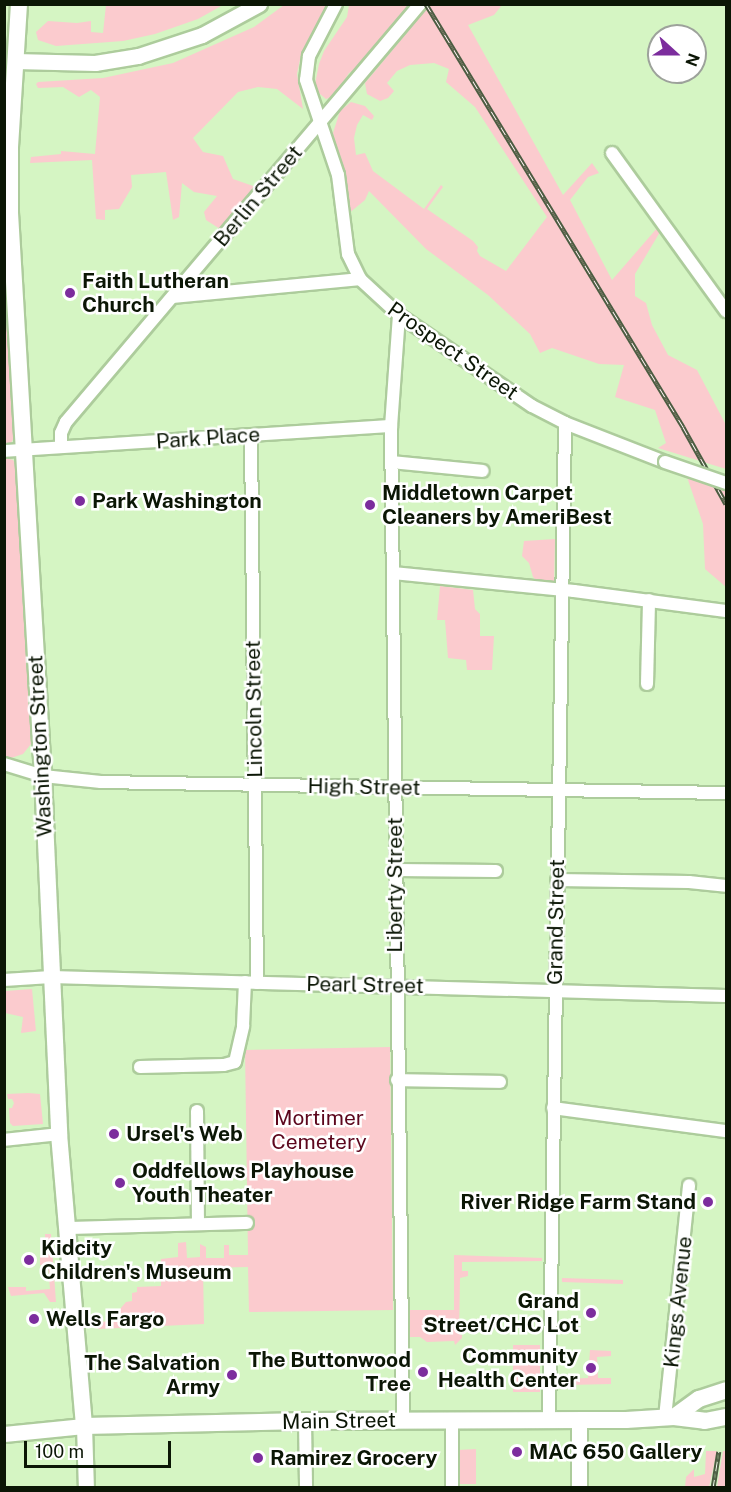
<!DOCTYPE html>
<style>
body{margin:0}
#map{position:relative;width:731px;height:1492px;overflow:hidden;background:#d5f5c3;font-family:"Public Sans",sans-serif}
div>[style]{position:absolute}
[style*='--x']{left:calc(var(--x)*1px);top:calc(var(--y)*1px);width:calc(var(--w)*1px);rotate:calc(var(--a)*1deg)}
.green>*{inset:0;background:#fbcbce}
.roads{filter:drop-shadow(2px 0 #adcc9c) drop-shadow(-2px 0 #adcc9c) drop-shadow(0 2px #adcc9c) drop-shadow(0 -2px #adcc9c)}
.minor>*{height:12px;margin:-6px;padding:0 6px;transform-origin:6px;border-radius:6px;background:#fff}
.major>*{height:15px;margin:-7.5px;padding:0 7.5px;transform-origin:7.5px;border-radius:7.5px;background:#fff}
.highway>*{height:16px;margin:-8px;padding:0 8px;transform-origin:8px;border-radius:8px;background:#fff}
.rail>*{height:5px;margin-top:-2.5px;transform-origin:0;background:repeating-linear-gradient(90deg,#fff 0 9px,#4b5c41 0 18px);box-sizing:border-box;border-block:2px solid #4b5c41}
.bridges{filter:drop-shadow(2px 0 #adcc9c) drop-shadow(-2px 0 #adcc9c) drop-shadow(0 2px #adcc9c) drop-shadow(0 -2px #adcc9c)}
.minor-bridge>*{height:12px;margin:-6px;padding:0 6px;transform-origin:6px;border-radius:6px;background:#fff}
.dots>*{width:16px;height:16px;translate:-50% -50%;box-sizing:border-box;border:3px solid #fff;border-radius:50%}
span{translate:-50% -50%;white-space:nowrap;text-align:center;line-height:1.15;-webkit-text-stroke:5px #fff;paint-order:stroke}
.street-label{font-size:21px;color:#0b1605}
.poi-label{font-size:21px;color:#0b1605;font-weight:700}
.left{translate:0 -50%;text-align:left}
.right{translate:-100% -50%;text-align:right}
.park-label{font-size:21px;color:#5c071d}
.frame{position:absolute;inset:0;border:6px solid #0b1605;pointer-events:none}
.north{position:absolute;left:647px;top:24px;width:60px;height:60px;box-sizing:border-box;background:#fff;border:2px solid #9da29b;border-radius:50%;rotate:111deg;font-size:16px;font-weight:700;line-height:24px;text-align:center;color:#0b1605}
.north::after{content:'';display:block;margin:auto;width:21px;height:27px;background:#7c2d9d;clip-path:polygon(50% 0,100% 100%,50% 72%,0 100%)}
.scale{position:absolute;left:24px;top:1441px;width:147px;height:27px;box-sizing:border-box;border:3px solid #0b1605;border-top:0;padding-left:8px;font-size:18px;line-height:21px;white-space:nowrap;color:#0b1605;-webkit-text-stroke:4px #fff;paint-order:stroke}
</style>
<div id="map">
<div class="green">
<i style="clip-path:polygon(106px 5px,106px 4px,223px 5px,198px 19px,155px 34px,123px 41px,56px 46px,38px 40px,36px 32px,48px 21px,77px 23px,91px 21px,91px 32px,103px 33px)"></i>
<i style="clip-path:polygon(284px 5px,330px 5px,301px 55px,297px 74px,303px 109px,277px 89px,258px 87px,238px 92px,193px 138px,203px 152px,223px 156px,233px 179px,256px 187px,220px 229px,206px 220px,204px 212px,217px 196px,194px 192px,182px 183px,179px 217px,173px 220px,166px 172px,131px 175px,132px 187px,119px 209px,105px 210px,105px 220px,96px 219px,92px 160px,30px 163px,31px 157px,61px 154px,61px 151px,95px 154px,100px 97px,91px 90px,79px 97px,63px 87px,38px 88px,36px 84px,38px 82px,103px 78px,173px 63px,254px 27px)"></i>
<i style="clip-path:polygon(349px 5px,411px 5px,357px 69px,349px 73px,334px 96px,326px 99px,314px 89px,319px 64px,324px 51px,347px 17px)"></i>
<i style="clip-path:polygon(430px 5px,502px 5px,494px 15px,468px 25px,563px 195px,592px 163px,599px 173px,588px 177px,570px 200px,612px 280px,658px 227px,660px 232px,635px 274px,635px 296px,646px 303px,652px 325px,668px 355px,697px 370px,726px 425px,726px 469px,658px 448px,666px 443px,655px 410px,615px 397px,624px 365px,599px 364px,552px 348px,540px 353px,530px 334px,488px 295px,426px 249px,369px 191px,365px 200px,348px 214px,345px 176px,333px 133px,340px 111px,351px 102px,365px 106px,374px 116px,372px 120px,363px 115px,357px 125px,354px 138px,356px 155px,365px 153px,373px 171px,424px 209px,441px 185px,443px 187px,427px 209px,473px 241px,478px 247px,477px 251px,480px 256px,506px 271px,547px 217px,475px 107px,446px 82px,449px 69px,434px 63px,410px 65px,397px 71px,387px 83px,394px 91px,388px 98px,380px 101px,367px 94px,365px 83px)"></i>
<i style="clip-path:polygon(4px 284px,15px 436px,11px 443px,4px 445px)"></i>
<i style="clip-path:polygon(5px 458px,13px 460px,16px 465px,31px 744px,23px 754px,11px 758px,4px 757px)"></i>
<i style="clip-path:polygon(687px 477px,726px 490px,726px 587px,705px 569px,703px 524px)"></i>
<i style="clip-path:polygon(555px 539px,554px 584px,539px 583px,533px 577px,529px 563px,522px 556px,524px 541px)"></i>
<i style="clip-path:polygon(440px 586px,473px 590px,475px 609px,480px 614px,480px 636px,494px 636px,492px 670px,467px 670px,466px 660px,448px 658px,445px 620px,437px 620px)"></i>
<i style="clip-path:polygon(32px 989px,36px 1031px,21px 1033px,23px 1017px,5px 1013px,5px 991px)"></i>
<i style="clip-path:polygon(390px 1047px,393px 1310px,249px 1312px,248px 1267px,203px 1268px,204px 1324px,98px 1329px,98px 1322px,112px 1321px,113px 1317px,126px 1302px,132px 1301px,132px 1293px,137px 1292px,137px 1287px,161px 1286px,161px 1259px,178px 1257px,178px 1243px,186px 1242px,187px 1258px,200px 1257px,200px 1244px,206px 1247px,206px 1258px,224px 1258px,224px 1245px,229px 1245px,229px 1255px,248px 1255px,245px 1050px)"></i>
<i style="clip-path:polygon(28px 1093px,40px 1094px,43px 1124px,13px 1126px,10px 1123px,9px 1108px,12px 1108px,14px 1103px,12px 1099px,8px 1099px,7px 1094px)"></i>
<i style="clip-path:polygon(45px 1234px,51px 1234px,56px 1302px,50px 1302px,44px 1293px,11px 1296px,8px 1287px,26px 1287px,26px 1291px,50px 1289px,48px 1265px,40px 1265px,40px 1256px,46px 1256px)"></i>
<i style="clip-path:polygon(454px 1255px,542px 1258px,542px 1261px,462px 1262px,462px 1271px,468px 1271px,468px 1276px,460px 1278px,459px 1334px,462px 1335px,462px 1338px,455px 1345px,454px 1341px,427px 1342px,420px 1337px,410px 1337px,409px 1310px,454px 1310px)"></i>
<i style="clip-path:polygon(562px 1278px,623px 1280px,623px 1284px,562px 1282px)"></i>
<i style="clip-path:polygon(513px 1345px,540px 1345px,540px 1392px,513px 1392px)"></i>
<i style="clip-path:polygon(590px 1350px,611px 1351px,611px 1356px,597px 1357px,598px 1378px,611px 1378px,611px 1384px,568px 1385px,567px 1379px,588px 1378px)"></i>
<i style="clip-path:polygon(476px 1449px,476px 1484px,458px 1484px,458px 1450px)"></i>
<i style="clip-path:polygon(706px 1451px,717px 1451px,709px 1487px,685px 1487px,686px 1477px,694px 1469px,694px 1477px,705px 1474px)"></i>
<i style="clip-path:polygon(723px 1451px,726px 1451px,726px 1487px,717px 1487px)"></i>
</div>
<div class="roads">
<div class="minor">
<i style="--x:336;--y:4;--w:59;--a:117.4"></i>
<i style="--x:309;--y:56;--w:24;--a:97"></i>
<i style="--x:306;--y:80;--w:100;--a:71.4"></i>
<i style="--x:338;--y:175;--w:80;--a:82.8"></i>
<i style="--x:348;--y:254;--w:28;--a:64"></i>
<i style="--x:360;--y:279;--w:53;--a:42.7"></i>
<i style="--x:399;--y:315;--w:161;--a:34.4"></i>
<i style="--x:532;--y:406;--w:37;--a:27"></i>
<i style="--x:565;--y:423;--w:107;--a:21.3"></i>
<i style="--x:612;--y:153;--w:195;--a:54.2"></i>
<i style="--x:173;--y:297;--w:188;--a:-5.5"></i>
<i style="--x:399;--y:315;--w:111;--a:94.1"></i>
<i style="--x:391;--y:426;--w:994;--a:89.31"></i>
<i style="--x:251;--y:435;--w:548;--a:89.37"></i>
<i style="--x:61;--y:447;--w:14;--a:-90"></i>
<i style="--x:61;--y:433;--w:12;--a:-66"></i>
<i style="--x:66;--y:422;--w:548;--a:-49.74"></i>
<i style="--x:4;--y:451;--w:388;--a:-3.7"></i>
<i style="--x:392;--y:462;--w:91;--a:5.6"></i>
<i style="--x:393;--y:573;--w:182;--a:5.7"></i>
<i style="--x:574;--y:591;--w:153;--a:7.5"></i>
<i style="--x:647;--y:684;--w:84;--a:-88.6"></i>
<i style="--x:4;--y:764;--w:41;--a:17.1"></i>
<i style="--x:43;--y:776;--w:58;--a:5.9"></i>
<i style="--x:101;--y:782;--w:625;--a:1.01"></i>
<i style="--x:396;--y:870;--w:100;--a:0.6"></i>
<i style="--x:557;--y:880;--w:132;--a:0.9"></i>
<i style="--x:689;--y:882;--w:37;--a:6"></i>
<i style="--x:4;--y:980;--w:47;--a:-3.7"></i>
<i style="--x:51;--y:977;--w:675;--a:1.61"></i>
<i style="--x:140;--y:1067;--w:84;--a:-1.4"></i>
<i style="--x:224;--y:1065;--w:11;--a:-15"></i>
<i style="--x:235;--y:1062;--w:37;--a:-77"></i>
<i style="--x:243;--y:1026;--w:44;--a:-87.4"></i>
<i style="--x:397;--y:1080;--w:103;--a:1.1"></i>
<i style="--x:553;--y:1108;--w:175;--a:7.6"></i>
<i style="--x:197;--y:1111;--w:112;--a:89.5"></i>
<i style="--x:4;--y:1140;--w:55;--a:-6.2"></i>
<i style="--x:67;--y:1228;--w:180;--a:-1.6"></i>
<i style="--x:665;--y:1418;--w:234;--a:-84.1"></i>
<i style="--x:305;--y:1421;--w:67;--a:89.1"></i>
<i style="--x:549;--y:1421;--w:998;--a:-89.08"></i>
<i style="--x:452;--y:1488;--w:68;--a:-90"></i>
</div>
<div class="major">
<i style="--x:15;--y:61;--w:80;--a:1.4"></i>
<i style="--x:95;--y:63;--w:44;--a:-9.2"></i>
<i style="--x:138;--y:56;--w:67;--a:-18.2"></i>
<i style="--x:202;--y:35;--w:65;--a:-28.5"></i>
<i style="--x:579;--y:1420;--w:68;--a:90"></i>
<i style="--x:4;--y:1434;--w:80;--a:-5.7"></i>
<i style="--x:84;--y:1426;--w:62;--a:88.2"></i>
</div>
<div class="highway">
<i style="--x:19;--y:4;--w:144;--a:93.6"></i>
<i style="--x:10;--y:148;--w:65;--a:90"></i>
<i style="--x:10;--y:213;--w:564;--a:86.65"></i>
<i style="--x:43;--y:776;--w:358;--a:87.4"></i>
<i style="--x:59;--y:1134;--w:293;--a:85.1"></i>
<i style="--x:84;--y:1426;--w:221;--a:-1.3"></i>
<i style="--x:305;--y:1421;--w:321;--a:-0.2"></i>
<i style="--x:626;--y:1420;--w:48;--a:-3.6"></i>
<i style="--x:674;--y:1417;--w:31;--a:7"></i>
<i style="--x:705;--y:1421;--w:21;--a:-11"></i>
<i style="--x:674;--y:1417;--w:31;--a:-36"></i>
<i style="--x:699;--y:1399;--w:28;--a:-18"></i>
</div>
</div>
<div class="rail">
<i style="--x:426;--y:4;--w:495;--a:58.7"></i>
<i style="--x:683;--y:427;--w:88;--a:60.8"></i>
<i style="--x:713;--y:1488;--w:37;--a:-81"></i>
</div>
<div class="bridges">
<div class="minor-bridge">
<i style="--x:665;--y:462;--w:65;--a:19"></i>
</div>
</div>
<div class="dots">
<i style="left:70px;top:293px;background:#7c2d9d"></i>
<i style="left:80px;top:501px;background:#7c2d9d"></i>
<i style="left:370px;top:505px;background:#7c2d9d"></i>
<i style="left:114px;top:1134px;background:#7c2d9d"></i>
<i style="left:120px;top:1183px;background:#7c2d9d"></i>
<i style="left:708px;top:1202px;background:#7c2d9d"></i>
<i style="left:29px;top:1260px;background:#7c2d9d"></i>
<i style="left:591px;top:1313px;background:#7c2d9d"></i>
<i style="left:34px;top:1319px;background:#7c2d9d"></i>
<i style="left:591px;top:1368px;background:#7c2d9d"></i>
<i style="left:423px;top:1372px;background:#7c2d9d"></i>
<i style="left:232px;top:1375px;background:#7c2d9d"></i>
<i style="left:517px;top:1452px;background:#7c2d9d"></i>
<i style="left:258px;top:1458px;background:#7c2d9d"></i>
</div>
<div class="street-label">
<span style="left:258px;top:196px;rotate:-50deg">Berlin Street</span>
<span style="left:453px;top:351px;rotate:35deg">Prospect Street</span>
<span style="left:208px;top:438px;rotate:-4deg">Park Place</span>
<span style="left:254px;top:709px;rotate:-91deg">Lincoln Street</span>
<span style="left:40px;top:746px;rotate:-93deg">Washington Street</span>
<span style="left:364px;top:787px;rotate:1deg">High Street</span>
<span style="left:395px;top:885px;rotate:-90deg">Liberty Street</span>
<span style="left:556px;top:922px;rotate:-89deg">Grand Street</span>
<span style="left:365px;top:985px;rotate:1deg">Pearl Street</span>
<span style="left:678px;top:1302px;rotate:-84deg">Kings Avenue</span>
<span style="left:339px;top:1421px;rotate:-1deg">Main Street</span>
</div>
<div class="poi-label">
<span class="left" style="left:82px;top:293px">Faith Lutheran<br>Church</span>
<span class="left" style="left:382px;top:505px">Middletown Carpet<br>Cleaners by AmeriBest</span>
<span class="left" style="left:92px;top:501px">Park Washington</span>
<span class="left" style="left:126px;top:1134px">Ursel's Web</span>
<span class="left" style="left:132px;top:1183px">Oddfellows Playhouse<br>Youth Theater</span>
<span class="right" style="left:696px;top:1202px">River Ridge Farm Stand</span>
<span class="left" style="left:41px;top:1260px">Kidcity<br>Children's Museum</span>
<span class="right" style="left:579px;top:1313px">Grand<br>Street/CHC Lot</span>
<span class="left" style="left:46px;top:1319px">Wells Fargo</span>
<span class="right" style="left:578px;top:1368px">Community<br>Health Center</span>
<span class="right" style="left:411px;top:1372px">The Buttonwood<br>Tree</span>
<span class="right" style="left:220px;top:1375px">The Salvation<br>Army</span>
<span class="left" style="left:529px;top:1452px">MAC 650 Gallery</span>
<span class="left" style="left:270px;top:1458px">Ramirez Grocery</span>
</div>
<div class="park-label">
<span style="left:319px;top:1130px">Mortimer<br>Cemetery</span>
</div>
<div class="frame"></div>
<div class="north">N</div>
<div class="scale">100 m</div>
</div>
